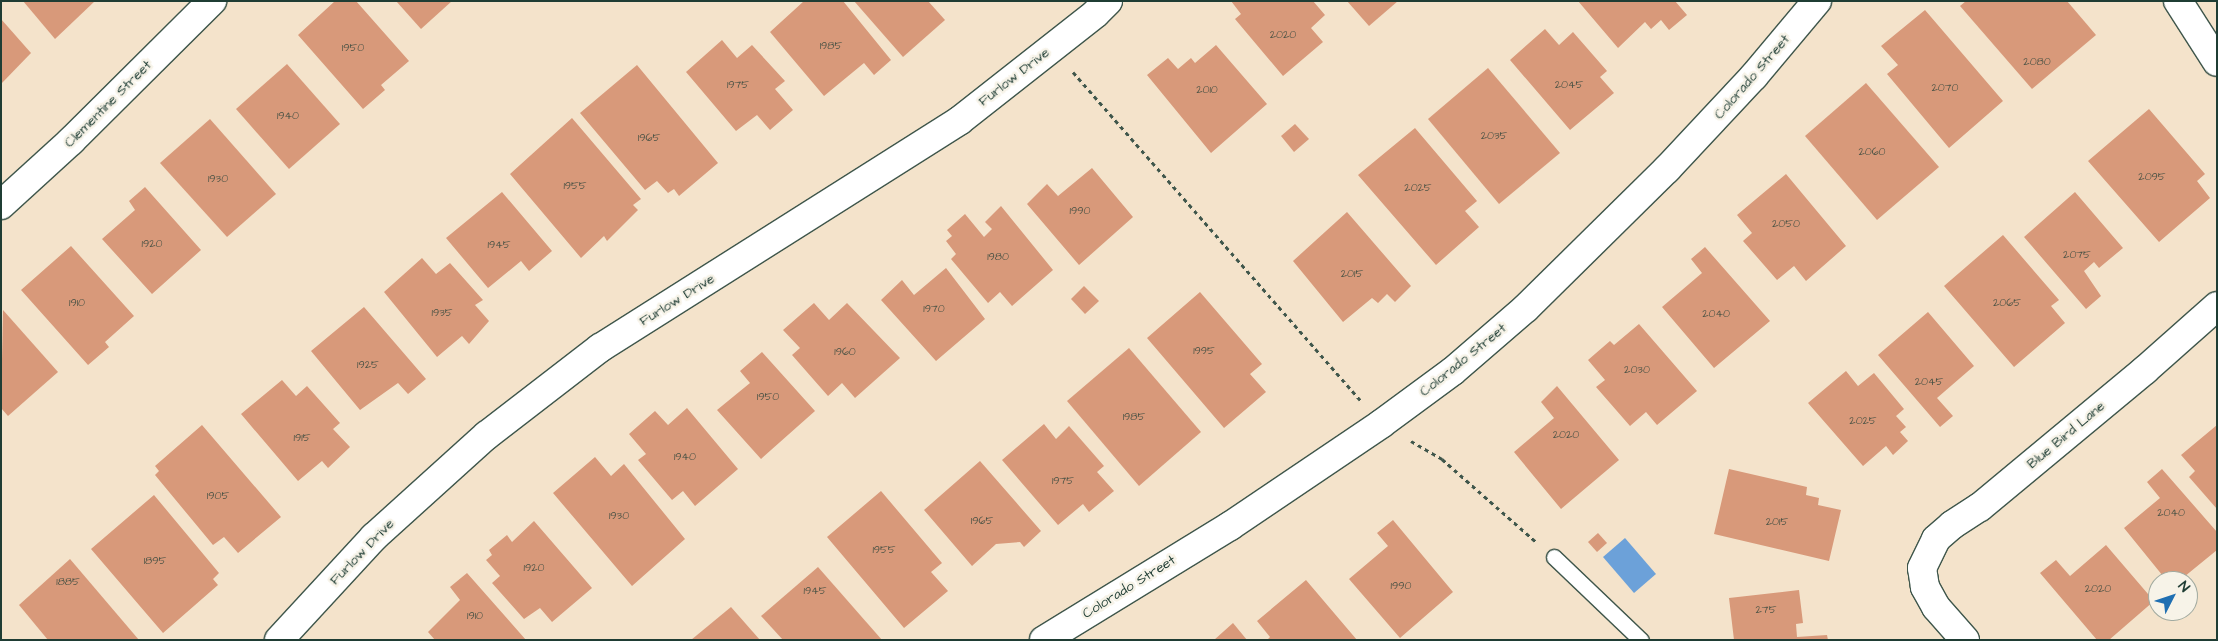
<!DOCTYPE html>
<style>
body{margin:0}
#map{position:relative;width:2218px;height:641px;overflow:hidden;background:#f4e3cb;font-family:"Architects Daughter",sans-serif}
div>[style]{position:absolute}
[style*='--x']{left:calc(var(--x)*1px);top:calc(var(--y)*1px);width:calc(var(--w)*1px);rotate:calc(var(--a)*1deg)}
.water>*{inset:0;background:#6ca1d9}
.building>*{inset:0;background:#d8997a}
.path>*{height:3px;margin-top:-1.5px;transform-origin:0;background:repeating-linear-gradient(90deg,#3f564b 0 4px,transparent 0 8px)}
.roads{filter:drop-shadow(1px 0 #3f564b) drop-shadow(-1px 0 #3f564b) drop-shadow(0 1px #3f564b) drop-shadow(0 -1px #3f564b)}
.lane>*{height:15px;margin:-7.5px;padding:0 7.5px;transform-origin:7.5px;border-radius:7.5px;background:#fff}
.street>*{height:28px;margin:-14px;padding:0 14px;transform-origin:14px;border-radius:14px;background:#fff}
span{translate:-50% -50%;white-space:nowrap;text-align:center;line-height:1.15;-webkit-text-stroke:5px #f7f3e8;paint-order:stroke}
.number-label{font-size:11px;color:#4d5446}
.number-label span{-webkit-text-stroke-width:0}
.street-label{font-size:14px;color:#1f3d34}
.frame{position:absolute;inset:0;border:2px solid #1f3d34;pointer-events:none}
.north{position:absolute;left:2148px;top:571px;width:50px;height:50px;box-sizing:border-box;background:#f7f3e8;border:1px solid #a1aaa0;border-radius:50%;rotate:49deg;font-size:14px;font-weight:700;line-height:20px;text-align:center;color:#1f3d34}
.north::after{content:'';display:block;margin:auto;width:18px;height:22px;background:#1f6fb2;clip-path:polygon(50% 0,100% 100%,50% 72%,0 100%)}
</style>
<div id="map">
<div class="water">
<i style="clip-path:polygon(1625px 538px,1656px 574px,1634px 593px,1603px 557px)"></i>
</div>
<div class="building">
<i style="clip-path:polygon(23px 1px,95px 1px,55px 39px)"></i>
<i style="clip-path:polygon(335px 1px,356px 1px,409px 61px,381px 85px,385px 90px,363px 109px,298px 35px)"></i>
<i style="clip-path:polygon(396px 1px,452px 1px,421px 29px)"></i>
<i style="clip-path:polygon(804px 1px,843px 1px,891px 60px,874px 75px,864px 63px,824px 96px,770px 32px)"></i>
<i style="clip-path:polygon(854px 1px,928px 1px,945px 20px,903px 57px)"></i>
<i style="clip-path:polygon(1231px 1px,1313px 1px,1325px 15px,1311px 28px,1323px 42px,1283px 76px,1235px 19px,1241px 14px)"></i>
<i style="clip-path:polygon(1347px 1px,1398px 1px,1369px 26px)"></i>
<i style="clip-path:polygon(1578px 1px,1675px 1px,1687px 15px,1669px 30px,1661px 20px,1651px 29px,1645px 22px,1618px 48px)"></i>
<i style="clip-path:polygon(1966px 1px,2067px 1px,2096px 35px,2032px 89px,1960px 6px)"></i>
<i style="clip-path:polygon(1925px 10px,2003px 101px,1949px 148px,1887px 74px,1898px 65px,1881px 46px)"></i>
<i style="clip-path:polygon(1px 19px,31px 53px,1px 84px)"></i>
<i style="clip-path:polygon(1545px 29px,1559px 45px,1573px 32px,1607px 71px,1600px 77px,1614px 93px,1570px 130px,1510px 60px)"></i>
<i style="clip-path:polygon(722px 40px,737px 58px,752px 45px,785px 81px,775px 89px,793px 110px,770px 130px,757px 115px,736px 131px,686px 72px)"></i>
<i style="clip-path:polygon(1216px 45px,1267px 104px,1211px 153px,1147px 75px,1168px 58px,1178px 69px,1191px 58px,1195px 63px)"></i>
<i style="clip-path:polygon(287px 64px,340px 124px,289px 169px,236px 109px)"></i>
<i style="clip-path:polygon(637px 65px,718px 163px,679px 196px,674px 189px,668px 193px,657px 181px,645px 190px,580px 113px)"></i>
<i style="clip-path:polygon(1488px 68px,1560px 153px,1499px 204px,1428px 119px)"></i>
<i style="clip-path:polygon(1866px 83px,1939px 167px,1877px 220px,1805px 136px)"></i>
<i style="clip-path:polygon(2149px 109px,2205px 174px,2197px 181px,2210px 198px,2159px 242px,2088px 161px)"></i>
<i style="clip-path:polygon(572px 118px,641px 199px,633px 205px,638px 210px,607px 241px,604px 236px,581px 258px,510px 174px)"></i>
<i style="clip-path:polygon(210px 119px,276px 194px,227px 237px,160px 163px)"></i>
<i style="clip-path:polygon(1295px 124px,1309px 139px,1294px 152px,1281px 136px)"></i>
<i style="clip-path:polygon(1415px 128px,1477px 201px,1465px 211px,1479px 227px,1436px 265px,1358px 175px)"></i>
<i style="clip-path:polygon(1092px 168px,1133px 217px,1079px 265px,1027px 204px,1047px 184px,1058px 196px)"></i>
<i style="clip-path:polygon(1786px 174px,1846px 246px,1806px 281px,1794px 266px,1777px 280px,1743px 241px,1752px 233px,1737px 215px)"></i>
<i style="clip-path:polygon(145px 187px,201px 250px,152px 294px,102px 239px,135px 210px,129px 201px)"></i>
<i style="clip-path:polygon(502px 192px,552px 251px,529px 271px,521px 261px,488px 288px,446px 238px)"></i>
<i style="clip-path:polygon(2075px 192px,2123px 248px,2099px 268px,2094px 262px,2084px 271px,2101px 296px,2086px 309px,2024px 237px)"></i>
<i style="clip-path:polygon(1001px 206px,1053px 270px,1012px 306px,1000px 292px,988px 303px,951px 259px,956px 254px,946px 241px,952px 236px,947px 230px,965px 214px,984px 237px,992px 229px,985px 222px)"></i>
<i style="clip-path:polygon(1347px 212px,1411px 286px,1395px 302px,1387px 294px,1378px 303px,1372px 298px,1343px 322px,1293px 261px)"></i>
<i style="clip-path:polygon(2003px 235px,2059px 300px,2051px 306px,2065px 323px,2014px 367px,1944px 286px)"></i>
<i style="clip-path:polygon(71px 246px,134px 316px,105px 342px,109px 347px,88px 365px,21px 290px)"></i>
<i style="clip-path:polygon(1705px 247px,1770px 321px,1714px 368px,1662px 307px,1702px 273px,1691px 259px)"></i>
<i style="clip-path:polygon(422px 258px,436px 274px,450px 263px,483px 300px,475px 305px,489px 321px,469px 344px,462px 336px,437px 357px,384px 292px)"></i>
<i style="clip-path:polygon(946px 268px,985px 319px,936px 361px,881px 300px,902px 280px,914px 295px)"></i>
<i style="clip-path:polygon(1084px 286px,1099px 301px,1085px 314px,1071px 299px)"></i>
<i style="clip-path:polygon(1200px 292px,1262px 364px,1250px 374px,1266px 392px,1224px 428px,1147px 338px)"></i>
<i style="clip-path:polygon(814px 303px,829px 320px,847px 303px,900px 358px,855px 398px,842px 383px,828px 396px,792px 355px,800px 348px,783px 330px)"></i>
<i style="clip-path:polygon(364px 307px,426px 379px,408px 394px,398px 383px,360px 410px,311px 351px)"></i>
<i style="clip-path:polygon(3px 310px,58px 372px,8px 416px,1px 408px)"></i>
<i style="clip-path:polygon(1928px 312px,1974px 366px,1937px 398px,1953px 416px,1940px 427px,1878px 355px)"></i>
<i style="clip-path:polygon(1639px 324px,1697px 391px,1657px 425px,1646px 412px,1630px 426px,1596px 387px,1605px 380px,1588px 360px,1610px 341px,1614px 345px)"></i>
<i style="clip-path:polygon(1129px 348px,1201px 432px,1139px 486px,1067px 401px)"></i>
<i style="clip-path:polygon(762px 352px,815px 411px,761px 459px,717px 410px,750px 383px,740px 371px)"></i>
<i style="clip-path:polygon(1846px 371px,1858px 386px,1874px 373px,1904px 409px,1896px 416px,1906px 427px,1900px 432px,1908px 441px,1893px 455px,1886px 446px,1863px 466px,1808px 403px)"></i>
<i style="clip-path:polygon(282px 380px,296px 396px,307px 386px,340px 423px,333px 429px,350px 447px,328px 468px,322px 461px,298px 481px,241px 414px)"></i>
<i style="clip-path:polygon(1557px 386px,1619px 460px,1561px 509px,1514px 452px,1554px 418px,1541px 402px)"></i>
<i style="clip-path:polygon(687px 408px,738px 469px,695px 506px,683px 491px,672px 500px,638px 460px,646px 454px,629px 434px,655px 411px,668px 425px)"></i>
<i style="clip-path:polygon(1044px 424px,1056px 439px,1069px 426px,1104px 466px,1097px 472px,1114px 491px,1089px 512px,1083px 504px,1058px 525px,1002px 460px)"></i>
<i style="clip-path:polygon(202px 425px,281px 517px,238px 553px,224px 537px,213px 545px,155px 475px,159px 471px,155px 466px)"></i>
<i style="clip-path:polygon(2217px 425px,2217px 509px,2189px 477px,2195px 471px,2181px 455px)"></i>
<i style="clip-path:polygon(595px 457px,611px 476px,624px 464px,685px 539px,632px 586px,553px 493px)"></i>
<i style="clip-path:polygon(980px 461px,1041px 531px,1024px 547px,1020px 542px,996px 544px,972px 566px,924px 510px)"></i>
<i style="clip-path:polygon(1729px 469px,1807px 487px,1806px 495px,1819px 498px,1818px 505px,1841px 510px,1829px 561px,1714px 534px)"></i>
<i style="clip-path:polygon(2162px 469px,2217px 532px,2217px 550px,2179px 581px,2167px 581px,2124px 528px,2160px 498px,2147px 482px)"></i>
<i style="clip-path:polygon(881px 491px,942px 563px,931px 572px,948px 591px,904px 628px,827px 537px)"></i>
<i style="clip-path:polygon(154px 495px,219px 573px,213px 579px,218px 585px,163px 633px,91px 549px)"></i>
<i style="clip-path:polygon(1393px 520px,1453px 592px,1400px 638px,1349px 579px,1388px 546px,1377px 533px)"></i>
<i style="clip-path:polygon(534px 521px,592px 588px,552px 622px,540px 608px,524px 619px,492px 583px,500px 576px,486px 560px,492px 555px,489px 550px,507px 535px,512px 542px)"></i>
<i style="clip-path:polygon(1598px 533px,1607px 543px,1597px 552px,1588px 542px)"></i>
<i style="clip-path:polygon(2106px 545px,2154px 601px,2109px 640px,2097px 640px,2040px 573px,2056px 560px,2070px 576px)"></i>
<i style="clip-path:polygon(70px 559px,139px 640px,48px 640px,19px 605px)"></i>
<i style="clip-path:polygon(818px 567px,882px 640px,783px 640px,761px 616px)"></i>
<i style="clip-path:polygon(467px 573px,526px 640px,435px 640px,428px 632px,460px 600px,450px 587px)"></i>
<i style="clip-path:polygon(1306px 580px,1357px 640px,1267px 640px,1270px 637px,1257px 621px)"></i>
<i style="clip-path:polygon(1799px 590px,1803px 623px,1796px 624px,1797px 637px,1827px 635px,1828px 640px,1734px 640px,1729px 598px)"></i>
<i style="clip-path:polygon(731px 607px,760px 640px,691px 640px)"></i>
<i style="clip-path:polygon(1233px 623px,1247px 640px,1214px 640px)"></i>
</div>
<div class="path">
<i style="--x:1073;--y:72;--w:436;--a:48.8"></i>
<i style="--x:1411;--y:441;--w:36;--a:30"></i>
<i style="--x:1442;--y:459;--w:125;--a:41.4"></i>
</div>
<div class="roads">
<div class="lane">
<i style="--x:1554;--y:557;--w:120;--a:43.7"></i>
</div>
<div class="street">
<i style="--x:2178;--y:1;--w:72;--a:57.4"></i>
<i style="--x:1;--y:205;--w:95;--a:-42.4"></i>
<i style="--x:71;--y:141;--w:199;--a:-44.8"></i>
<i style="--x:279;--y:640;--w:140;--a:-47.3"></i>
<i style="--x:374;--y:537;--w:152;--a:-42.1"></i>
<i style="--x:487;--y:435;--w:143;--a:-37.6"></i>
<i style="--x:600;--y:348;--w:425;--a:-32.3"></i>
<i style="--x:959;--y:121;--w:174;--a:-38.2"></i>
<i style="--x:1096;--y:13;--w:17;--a:-45"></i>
<i style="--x:1044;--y:640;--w:218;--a:-31.5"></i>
<i style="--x:1230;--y:526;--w:182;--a:-34"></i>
<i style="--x:1381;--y:424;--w:89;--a:-36.4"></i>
<i style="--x:1453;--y:371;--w:96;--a:-40.8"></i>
<i style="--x:1526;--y:308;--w:198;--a:-44.6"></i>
<i style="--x:1667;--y:169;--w:127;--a:-46.9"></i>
<i style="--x:1754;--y:76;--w:98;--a:-50"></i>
<i style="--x:1965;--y:640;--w:44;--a:-131.3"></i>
<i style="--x:1936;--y:607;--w:23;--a:-119"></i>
<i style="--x:1925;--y:587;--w:19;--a:-99"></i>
<i style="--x:1922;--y:568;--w:32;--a:-64"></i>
<i style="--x:1936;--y:539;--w:21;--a:-41"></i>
<i style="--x:1952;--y:525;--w:33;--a:-33"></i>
<i style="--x:1980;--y:507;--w:214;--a:-39.7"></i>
<i style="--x:2145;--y:370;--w:96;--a:-41.6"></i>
</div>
</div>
<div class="number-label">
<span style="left:1283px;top:35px">2020</span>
<span style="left:831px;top:46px">1985</span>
<span style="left:353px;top:48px">1950</span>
<span style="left:2037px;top:62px">2080</span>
<span style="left:738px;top:85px">1975</span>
<span style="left:1569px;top:85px">2045</span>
<span style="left:1945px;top:88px">2070</span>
<span style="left:1207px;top:90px">2010</span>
<span style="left:288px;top:116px">1940</span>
<span style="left:1494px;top:136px">2035</span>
<span style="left:649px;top:138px">1965</span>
<span style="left:1872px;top:152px">2060</span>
<span style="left:2152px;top:177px">2095</span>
<span style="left:218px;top:179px">1930</span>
<span style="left:575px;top:186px">1955</span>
<span style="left:1418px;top:188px">2025</span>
<span style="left:1080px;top:211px">1990</span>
<span style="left:1786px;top:224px">2050</span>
<span style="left:152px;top:244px">1920</span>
<span style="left:499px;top:245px">1945</span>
<span style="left:2077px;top:255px">2075</span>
<span style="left:998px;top:257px">1980</span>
<span style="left:1352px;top:274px">2015</span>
<span style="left:77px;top:303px">1910</span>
<span style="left:2007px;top:303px">2065</span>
<span style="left:934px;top:309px">1970</span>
<span style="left:442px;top:313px">1935</span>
<span style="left:1716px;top:314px">2040</span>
<span style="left:1204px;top:351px">1995</span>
<span style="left:845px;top:352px">1960</span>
<span style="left:368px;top:365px">1925</span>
<span style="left:1637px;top:370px">2030</span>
<span style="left:1929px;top:382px">2045</span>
<span style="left:768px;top:397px">1950</span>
<span style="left:1134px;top:417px">1985</span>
<span style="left:1863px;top:421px">2025</span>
<span style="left:1566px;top:435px">2020</span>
<span style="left:302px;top:438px">1915</span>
<span style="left:685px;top:457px">1940</span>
<span style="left:1063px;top:481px">1975</span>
<span style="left:218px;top:496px">1905</span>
<span style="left:2171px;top:513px">2040</span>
<span style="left:619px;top:516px">1930</span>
<span style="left:982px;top:521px">1965</span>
<span style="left:1777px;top:522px">2015</span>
<span style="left:884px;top:550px">1955</span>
<span style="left:155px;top:561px">1895</span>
<span style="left:534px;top:568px">1920</span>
<span style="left:68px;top:582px">1885</span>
<span style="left:1401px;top:586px">1990</span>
<span style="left:2098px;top:589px">2020</span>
<span style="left:815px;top:591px">1945</span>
<span style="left:1766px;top:610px">275</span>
<span style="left:475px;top:616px">1910</span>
</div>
<div class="street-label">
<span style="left:1014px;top:77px;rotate:-38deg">Furlow Drive</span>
<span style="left:1752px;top:77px;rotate:-49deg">Colorado Street</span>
<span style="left:108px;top:104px;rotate:-45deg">Clementine Street</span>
<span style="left:677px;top:300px;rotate:-32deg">Furlow Drive</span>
<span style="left:1463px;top:360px;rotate:-39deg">Colorado Street</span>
<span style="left:2066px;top:435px;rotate:-40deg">Blue Bird Lane</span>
<span style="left:362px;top:552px;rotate:-46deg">Furlow Drive</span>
<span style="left:1129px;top:587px;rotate:-32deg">Colorado Street</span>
</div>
<div class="frame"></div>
<div class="north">N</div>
</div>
